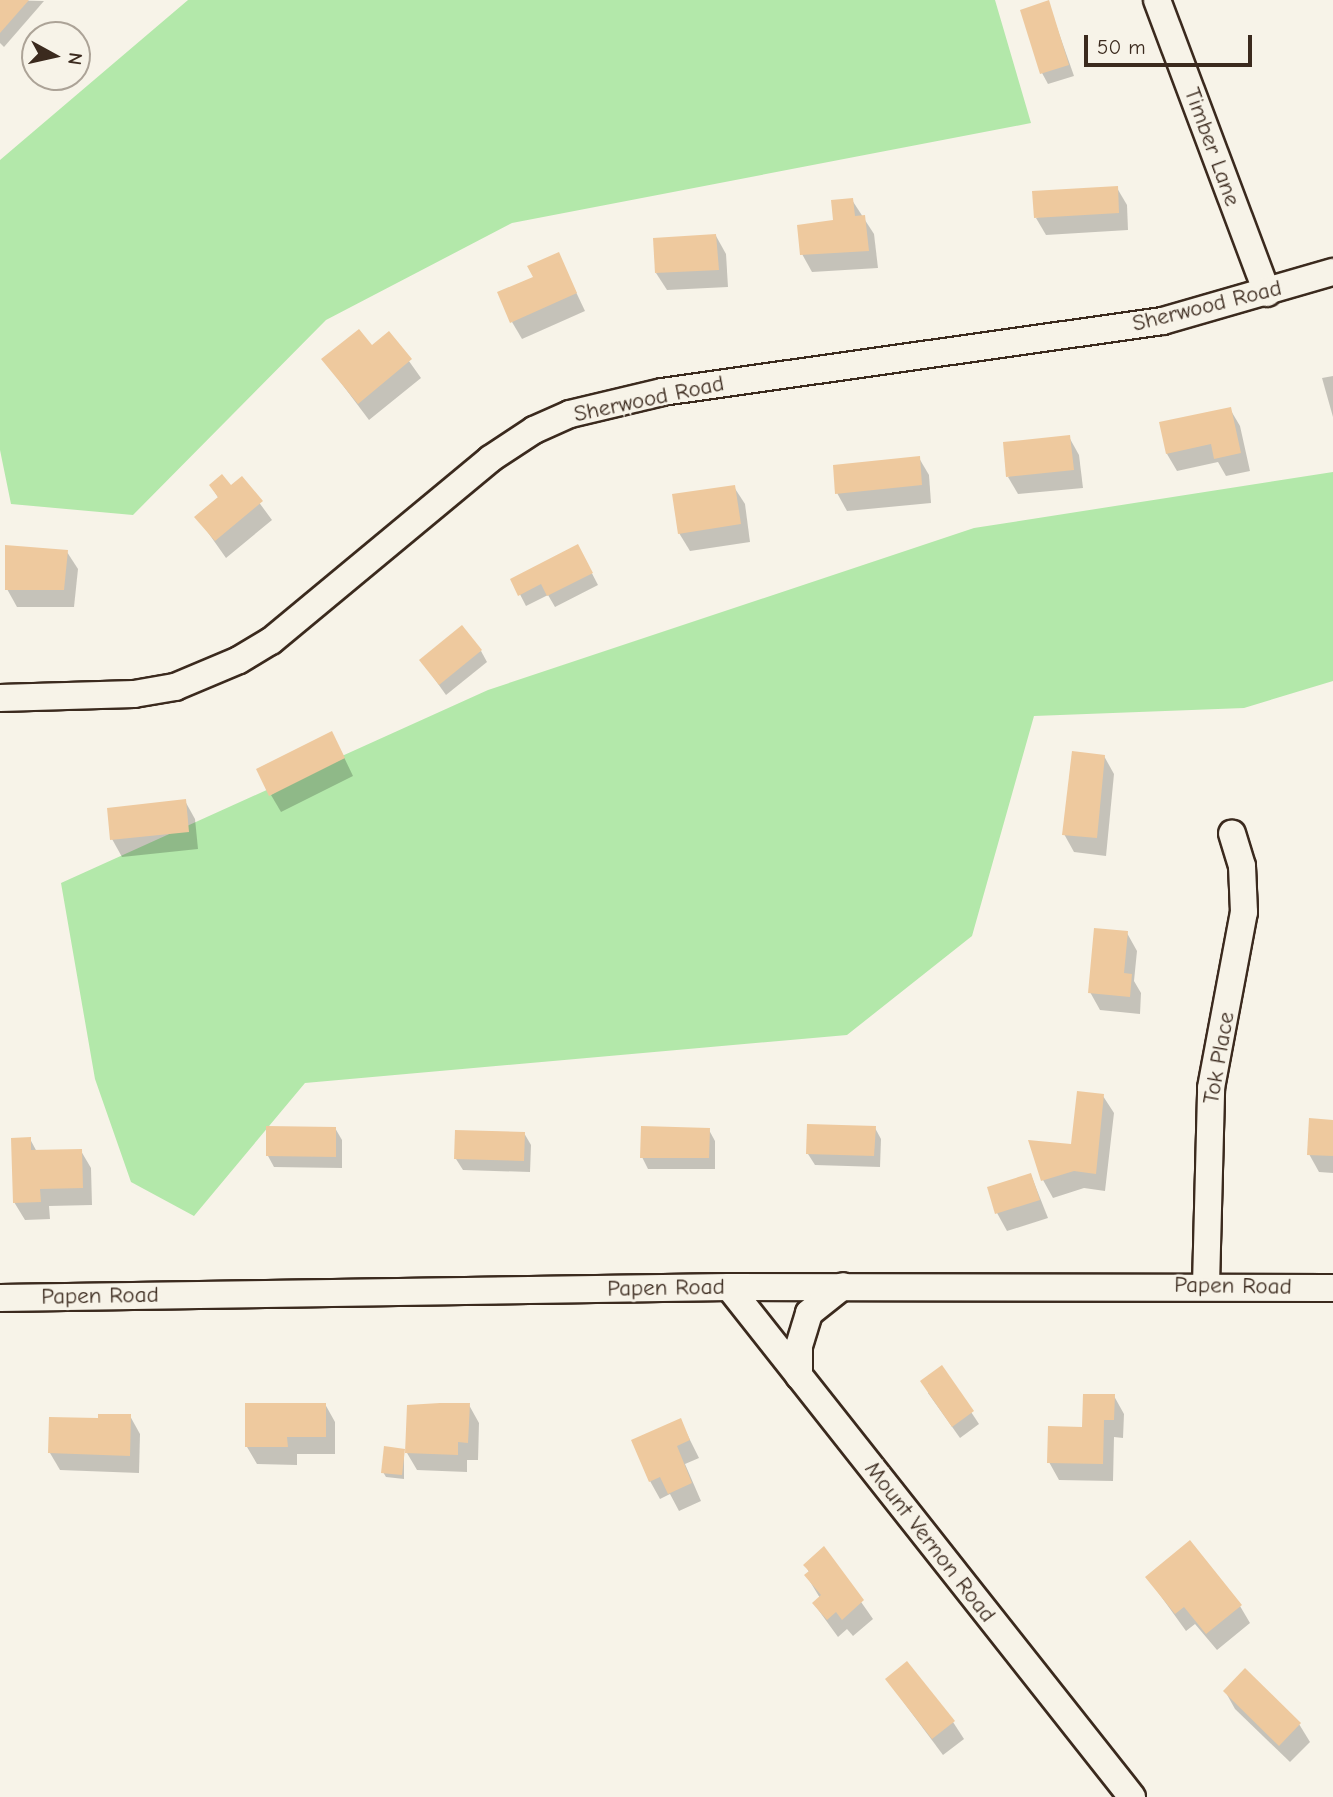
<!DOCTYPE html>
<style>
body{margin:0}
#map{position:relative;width:1333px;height:1797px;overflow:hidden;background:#f7f3e8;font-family:"Comic Neue",sans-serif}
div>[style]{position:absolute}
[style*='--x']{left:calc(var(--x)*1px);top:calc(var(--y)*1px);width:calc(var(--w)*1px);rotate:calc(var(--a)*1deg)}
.green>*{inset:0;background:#b3e8aa}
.shadow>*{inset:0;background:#0003}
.building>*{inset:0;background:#eec99e}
.roads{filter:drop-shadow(2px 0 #3b2a1e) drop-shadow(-2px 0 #3b2a1e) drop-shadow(0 2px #3b2a1e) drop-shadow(0 -2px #3b2a1e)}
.minor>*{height:26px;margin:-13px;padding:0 13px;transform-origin:13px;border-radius:13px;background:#f7f3e8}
span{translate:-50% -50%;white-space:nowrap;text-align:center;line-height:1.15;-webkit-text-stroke:5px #f7f3e8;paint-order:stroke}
.street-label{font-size:23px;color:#3b2a1e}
.north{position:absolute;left:21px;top:21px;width:70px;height:70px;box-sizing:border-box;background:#f7f3e8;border:2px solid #aca397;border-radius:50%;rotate:98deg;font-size:19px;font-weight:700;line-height:28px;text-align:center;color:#3b2a1e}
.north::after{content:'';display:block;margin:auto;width:24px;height:32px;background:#3b2a1e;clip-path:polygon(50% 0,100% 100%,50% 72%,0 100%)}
.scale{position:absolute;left:1084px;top:35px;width:168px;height:32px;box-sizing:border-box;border:4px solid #3b2a1e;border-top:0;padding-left:9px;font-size:21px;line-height:24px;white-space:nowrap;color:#3b2a1e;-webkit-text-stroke:5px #f7f3e8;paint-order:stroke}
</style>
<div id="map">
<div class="green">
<i style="clip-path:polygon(188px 0,995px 0,1031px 123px,512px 223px,326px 320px,133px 515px,11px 504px,0 450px,0 160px)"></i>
<i style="clip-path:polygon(1333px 472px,1333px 681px,1244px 708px,1034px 716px,972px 936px,847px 1035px,305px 1083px,194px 1216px,131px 1182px,95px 1079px,61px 883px,488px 690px,974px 528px)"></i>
</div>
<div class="shadow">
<i style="clip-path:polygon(0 0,44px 1px,4px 47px,0 43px)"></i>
<i style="clip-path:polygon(1048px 2px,1074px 76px,1048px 84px,1042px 73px)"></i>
<i style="clip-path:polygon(1117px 188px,1127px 205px,1128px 230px,1046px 235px,1036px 218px)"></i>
<i style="clip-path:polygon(852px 200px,874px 234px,878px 268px,812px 272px,802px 254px)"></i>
<i style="clip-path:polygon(716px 236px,726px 254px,728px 287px,667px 290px,656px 273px)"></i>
<i style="clip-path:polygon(558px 254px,585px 311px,522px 339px,512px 322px)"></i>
<i style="clip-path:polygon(389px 333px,421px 378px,369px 420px,323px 359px,372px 348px)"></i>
<i style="clip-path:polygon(1333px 376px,1333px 417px,1322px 378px)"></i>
<i style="clip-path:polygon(1230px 409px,1240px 426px,1250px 471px,1226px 476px,1218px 462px,1177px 471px,1167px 454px,1161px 424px)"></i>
<i style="clip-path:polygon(1069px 437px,1079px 455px,1083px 488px,1018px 494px,1008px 477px)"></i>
<i style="clip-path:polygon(919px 458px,929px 475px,931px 503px,847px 511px,837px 493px)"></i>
<i style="clip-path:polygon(241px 478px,272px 520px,226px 558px,197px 517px,219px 499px,211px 486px,231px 487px)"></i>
<i style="clip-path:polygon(734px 487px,745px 504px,750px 542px,690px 551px,679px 533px)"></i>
<i style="clip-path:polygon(67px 552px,78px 569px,74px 607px,17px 607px,7px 589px)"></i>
<i style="clip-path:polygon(584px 558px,598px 585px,555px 607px,548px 595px,526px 606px,512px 579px)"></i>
<i style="clip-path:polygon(481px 651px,487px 662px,446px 695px,421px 660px)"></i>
<i style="clip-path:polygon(341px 751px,353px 776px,281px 812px,271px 795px)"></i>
<i style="clip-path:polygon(1104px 756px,1114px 774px,1106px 856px,1074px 852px,1064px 834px)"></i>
<i style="clip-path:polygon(185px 801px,195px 819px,198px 849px,122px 857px,112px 839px)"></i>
<i style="clip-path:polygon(1127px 933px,1137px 951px,1134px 981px,1141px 993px,1140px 1014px,1100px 1010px,1090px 992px)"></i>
<i style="clip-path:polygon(1103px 1096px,1114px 1113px,1105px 1191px,1084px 1188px,1053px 1198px,1043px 1180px,1073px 1146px)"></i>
<i style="clip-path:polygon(1333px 1121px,1333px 1173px,1319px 1172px,1309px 1154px)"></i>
<i style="clip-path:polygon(335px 1128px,342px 1140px,342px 1168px,274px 1167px,268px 1156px)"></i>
<i style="clip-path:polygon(875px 1128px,881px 1139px,880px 1167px,815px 1165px,808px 1154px)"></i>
<i style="clip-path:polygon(709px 1130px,715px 1141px,715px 1169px,648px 1169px,642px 1157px)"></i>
<i style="clip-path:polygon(524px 1133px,531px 1145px,530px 1172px,463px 1170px,456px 1159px)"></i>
<i style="clip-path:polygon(30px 1139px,37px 1152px,81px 1151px,91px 1168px,92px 1205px,49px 1206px,50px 1219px,25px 1220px,14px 1202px)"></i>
<i style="clip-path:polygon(1031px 1175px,1048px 1218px,1007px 1231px,997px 1213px)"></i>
<i style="clip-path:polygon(942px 1368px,979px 1424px,960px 1438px,928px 1393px)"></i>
<i style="clip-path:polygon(1114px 1396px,1124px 1414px,1123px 1438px,1114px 1437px,1113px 1481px,1059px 1480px,1049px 1462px)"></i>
<i style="clip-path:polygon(325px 1404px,335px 1422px,335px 1454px,297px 1454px,297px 1465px,257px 1464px,247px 1447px)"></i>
<i style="clip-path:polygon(469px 1405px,479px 1423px,478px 1460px,467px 1460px,467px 1472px,417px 1470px,407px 1453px)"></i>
<i style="clip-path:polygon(130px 1416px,140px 1434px,139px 1473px,60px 1470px,50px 1453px,99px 1420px)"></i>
<i style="clip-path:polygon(680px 1420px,699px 1458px,685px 1464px,701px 1501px,679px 1511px,670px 1494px,660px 1499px,650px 1481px)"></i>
<i style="clip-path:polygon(404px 1450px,404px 1479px,386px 1477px,383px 1472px)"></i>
<i style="clip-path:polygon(824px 1549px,873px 1619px,853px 1636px,847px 1629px,838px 1637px,814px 1604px,820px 1598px,806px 1575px,809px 1572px,805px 1565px)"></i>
<i style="clip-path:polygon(1147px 1577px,1240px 1606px,1250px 1623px,1217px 1650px,1195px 1624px,1186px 1631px)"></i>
<i style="clip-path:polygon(887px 1680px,953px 1722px,964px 1739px,943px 1755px)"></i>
<i style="clip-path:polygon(1225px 1691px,1299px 1724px,1310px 1742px,1290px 1762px,1235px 1709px)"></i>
</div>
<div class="building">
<i style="clip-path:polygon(0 0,29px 0,0 33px)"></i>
<i style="clip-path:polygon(1049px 0,1069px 65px,1040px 74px,1020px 10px)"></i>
<i style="clip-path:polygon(1118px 186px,1119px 213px,1034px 218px,1032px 191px)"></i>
<i style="clip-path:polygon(853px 198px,855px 216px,865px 215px,869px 251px,800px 255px,797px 225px,833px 220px,831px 200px)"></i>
<i style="clip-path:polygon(716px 234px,719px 270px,655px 273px,653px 238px)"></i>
<i style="clip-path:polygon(559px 252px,577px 293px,510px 323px,497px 292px,533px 277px,527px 266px)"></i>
<i style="clip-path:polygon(359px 329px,372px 345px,389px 331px,412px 359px,358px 404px,321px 359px)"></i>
<i style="clip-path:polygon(1231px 407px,1241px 453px,1214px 459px,1211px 444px,1166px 454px,1159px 422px)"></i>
<i style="clip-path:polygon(1070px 435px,1074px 470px,1006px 477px,1003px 442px)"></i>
<i style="clip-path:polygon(920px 456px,922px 485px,835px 494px,833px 465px)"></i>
<i style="clip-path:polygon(222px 474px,231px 485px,242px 476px,263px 501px,215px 541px,194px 517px,218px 497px,209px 485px)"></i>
<i style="clip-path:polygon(735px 485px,741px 524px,678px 534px,672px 494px)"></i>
<i style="clip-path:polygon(578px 544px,593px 573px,547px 596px,541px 584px,518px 596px,510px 579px)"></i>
<i style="clip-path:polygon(5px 545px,68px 550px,64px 590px,5px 590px)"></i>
<i style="clip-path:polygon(462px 625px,482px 650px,439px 685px,419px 660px)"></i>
<i style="clip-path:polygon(332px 731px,345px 758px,269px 796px,256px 769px)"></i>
<i style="clip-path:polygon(1072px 751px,1105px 755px,1097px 838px,1062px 835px)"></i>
<i style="clip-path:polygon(186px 799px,189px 832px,110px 840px,107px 808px)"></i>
<i style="clip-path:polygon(1094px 928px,1128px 931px,1124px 973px,1132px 974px,1130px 997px,1088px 993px)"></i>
<i style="clip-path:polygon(1077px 1091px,1104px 1094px,1096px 1174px,1074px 1171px,1041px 1181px,1028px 1140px,1071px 1144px)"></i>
<i style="clip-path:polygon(1309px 1118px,1333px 1120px,1333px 1156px,1307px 1155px)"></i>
<i style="clip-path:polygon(807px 1124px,876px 1126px,874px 1156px,806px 1154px)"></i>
<i style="clip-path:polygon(266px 1126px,336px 1127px,336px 1157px,266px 1156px)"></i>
<i style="clip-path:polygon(641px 1126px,710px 1128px,709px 1158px,640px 1158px)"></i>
<i style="clip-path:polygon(455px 1130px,525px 1132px,524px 1161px,454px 1159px)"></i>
<i style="clip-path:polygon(31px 1137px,31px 1150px,82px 1149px,83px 1188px,40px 1189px,41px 1202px,13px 1203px,11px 1138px)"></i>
<i style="clip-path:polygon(1031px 1173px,1040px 1200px,995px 1214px,987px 1187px)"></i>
<i style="clip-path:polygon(942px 1365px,974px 1411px,952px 1427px,920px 1381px)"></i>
<i style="clip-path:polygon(1083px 1394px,1115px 1394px,1114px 1420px,1104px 1420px,1103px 1464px,1047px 1463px,1048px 1426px,1082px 1427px)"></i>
<i style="clip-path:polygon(245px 1403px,326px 1403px,326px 1437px,287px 1437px,288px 1447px,245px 1447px)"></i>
<i style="clip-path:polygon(440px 1403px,470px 1403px,468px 1443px,458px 1442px,458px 1455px,405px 1453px,407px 1405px)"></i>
<i style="clip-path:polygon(98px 1414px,131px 1414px,130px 1456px,48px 1453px,49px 1417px,98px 1418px)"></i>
<i style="clip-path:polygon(681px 1418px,690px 1440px,677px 1446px,692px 1483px,668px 1494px,660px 1477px,649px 1482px,631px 1440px)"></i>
<i style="clip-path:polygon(384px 1446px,405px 1449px,402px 1475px,381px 1473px)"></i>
<i style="clip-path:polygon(1190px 1540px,1242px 1605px,1206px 1634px,1184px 1607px,1175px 1614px,1145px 1577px)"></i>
<i style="clip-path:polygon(824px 1546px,864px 1600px,842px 1620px,836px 1612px,827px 1620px,812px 1603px,821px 1595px,804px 1575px,809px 1571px,803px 1565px)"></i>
<i style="clip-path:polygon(907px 1661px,955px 1721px,932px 1739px,885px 1679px)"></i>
<i style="clip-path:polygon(1245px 1668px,1301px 1723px,1279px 1746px,1223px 1691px)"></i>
</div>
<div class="roads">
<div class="minor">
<i style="--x:1157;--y:0;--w:313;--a:69.4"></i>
<i style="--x:0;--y:698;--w:134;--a:-1.7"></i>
<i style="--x:134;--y:694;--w:42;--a:-9.7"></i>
<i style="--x:175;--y:687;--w:69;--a:-22.9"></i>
<i style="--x:239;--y:660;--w:37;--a:-31"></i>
<i style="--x:271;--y:641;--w:285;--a:-39.7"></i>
<i style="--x:490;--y:459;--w:53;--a:-33.4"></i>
<i style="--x:534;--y:430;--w:39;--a:-24"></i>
<i style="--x:570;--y:414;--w:95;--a:-13.4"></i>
<i style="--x:662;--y:392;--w:506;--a:-8.07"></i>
<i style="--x:1163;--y:321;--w:177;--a:-16.1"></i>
<i style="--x:1206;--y:1285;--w:197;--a:-88.5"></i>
<i style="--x:1211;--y:1088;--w:179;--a:-79.4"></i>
<i style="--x:1244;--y:912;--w:46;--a:-92.5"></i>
<i style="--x:1242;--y:866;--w:34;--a:-107"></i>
<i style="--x:729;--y:1287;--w:650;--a:51.68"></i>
<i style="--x:0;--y:1298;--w:729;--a:-0.86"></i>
<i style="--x:729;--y:1287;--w:604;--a:0.09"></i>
<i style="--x:799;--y:1376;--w:30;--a:-90"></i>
<i style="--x:799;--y:1346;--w:34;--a:-73"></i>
<i style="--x:809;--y:1313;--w:43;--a:-38.5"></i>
</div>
</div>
<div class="street-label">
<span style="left:1212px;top:147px;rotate:70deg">Timber Lane</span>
<span style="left:1207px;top:306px;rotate:-14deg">Sherwood Road</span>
<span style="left:649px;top:399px;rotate:-12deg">Sherwood Road</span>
<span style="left:1219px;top:1058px;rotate:-80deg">Tok Place</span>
<span style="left:1233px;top:1286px;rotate:1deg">Papen Road</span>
<span style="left:666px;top:1288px;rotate:-1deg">Papen Road</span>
<span style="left:100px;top:1296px;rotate:-1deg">Papen Road</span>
<span style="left:930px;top:1542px;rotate:52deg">Mount Vernon Road</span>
</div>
<div class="north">N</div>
<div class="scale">50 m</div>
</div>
